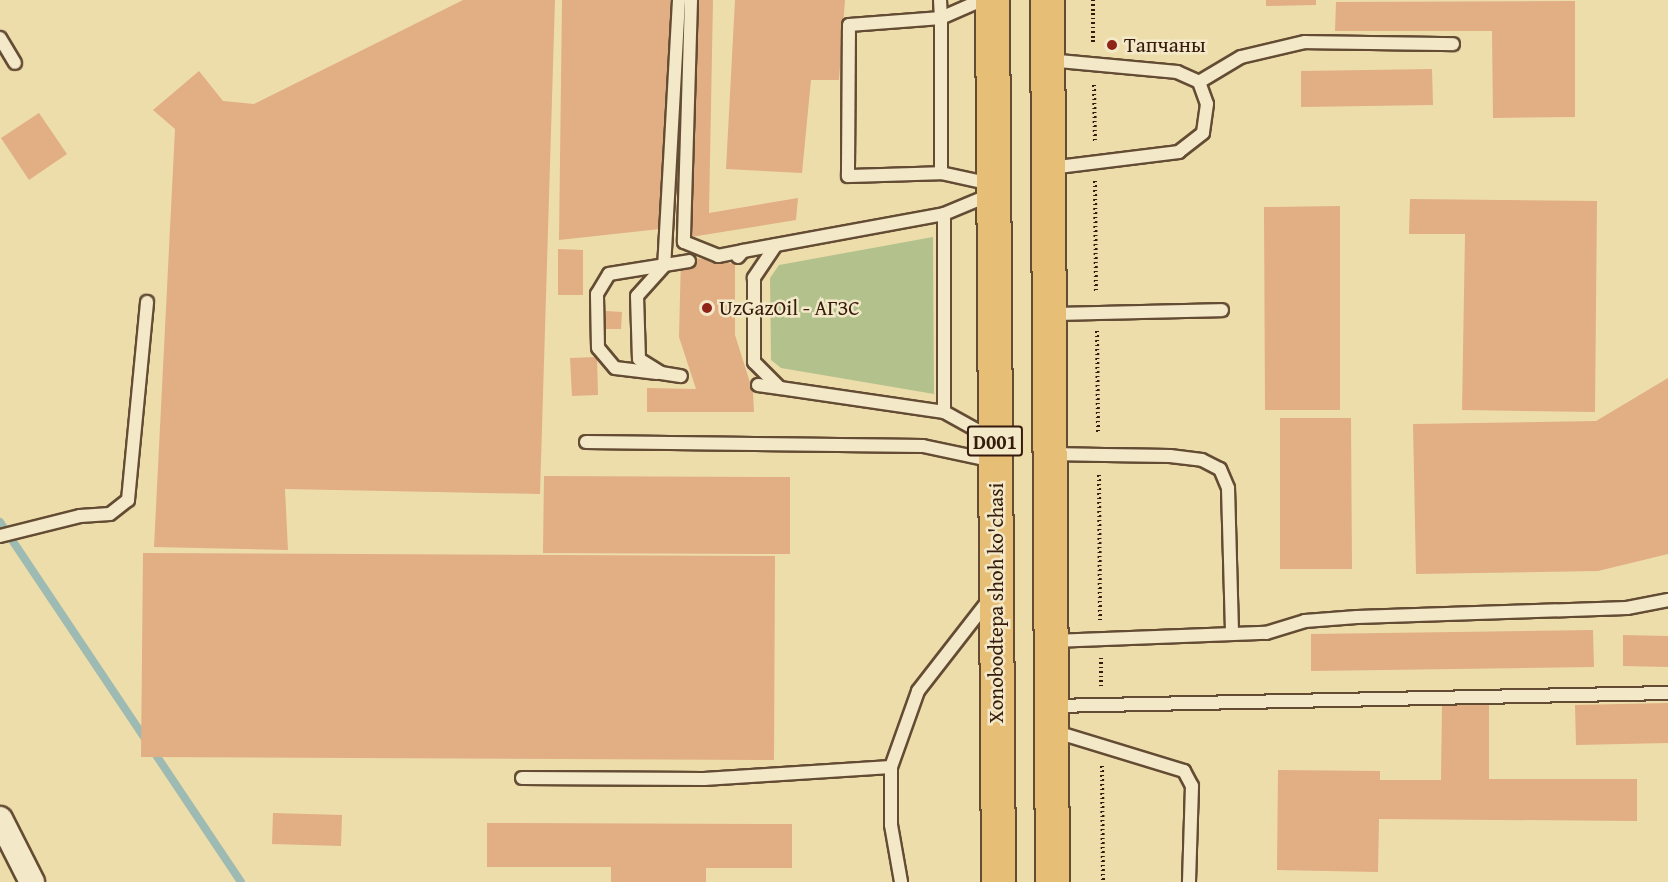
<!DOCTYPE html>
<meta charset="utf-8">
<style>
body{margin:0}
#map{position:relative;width:1668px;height:882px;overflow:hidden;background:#edddab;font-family:"Gentium Book Plus",serif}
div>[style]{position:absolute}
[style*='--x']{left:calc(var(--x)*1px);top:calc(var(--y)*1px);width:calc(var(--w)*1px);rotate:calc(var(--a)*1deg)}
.green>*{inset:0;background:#b3c28d}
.stream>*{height:8px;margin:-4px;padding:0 4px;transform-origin:4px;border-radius:4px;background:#9dbab3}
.building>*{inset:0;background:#e2ae84}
.path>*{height:4px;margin-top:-2px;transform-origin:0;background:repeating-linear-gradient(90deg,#361b0d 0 1.5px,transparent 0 4.5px)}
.roads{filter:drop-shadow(2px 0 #644c34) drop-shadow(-2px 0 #644c34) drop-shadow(0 2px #644c34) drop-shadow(0 -2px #644c34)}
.service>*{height:12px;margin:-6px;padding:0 6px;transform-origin:6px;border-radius:6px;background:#f3e9c8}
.minor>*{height:24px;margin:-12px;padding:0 12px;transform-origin:12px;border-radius:12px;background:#f3e9c8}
.trunk>*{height:33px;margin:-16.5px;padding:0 16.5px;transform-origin:16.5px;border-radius:16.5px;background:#e6be76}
.dots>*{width:16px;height:16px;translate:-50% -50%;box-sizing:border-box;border:3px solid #f3e9c8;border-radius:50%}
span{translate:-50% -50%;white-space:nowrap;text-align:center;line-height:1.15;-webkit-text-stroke:5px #f3e9c8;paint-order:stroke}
.shield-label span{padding:2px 4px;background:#f3e9c8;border:2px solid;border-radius:4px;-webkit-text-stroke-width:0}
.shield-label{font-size:20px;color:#361b0d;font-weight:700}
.poi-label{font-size:21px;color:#361b0d}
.left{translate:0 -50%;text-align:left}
.street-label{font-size:21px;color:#361b0d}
</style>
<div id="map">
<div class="green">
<i style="clip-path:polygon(933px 237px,934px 394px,781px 368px,771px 360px,770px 278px,779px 265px)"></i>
</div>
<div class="stream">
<i style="--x:0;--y:522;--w:433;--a:56.2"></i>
</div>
<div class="building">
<i style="clip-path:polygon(463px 0,555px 0,540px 494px,285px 489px,288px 550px,154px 547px,175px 129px,153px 110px,199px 71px,223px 101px,254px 104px)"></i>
<i style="clip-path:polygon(562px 0,673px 0,660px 229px,559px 240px)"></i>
<i style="clip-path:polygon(698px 0,713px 0,709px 213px,798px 198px,796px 220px,691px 237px)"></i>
<i style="clip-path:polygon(735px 0,845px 0,839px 80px,811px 80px,802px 173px,726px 169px)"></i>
<i style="clip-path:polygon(1266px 0,1316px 0,1316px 5px,1266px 6px)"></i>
<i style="clip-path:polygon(1575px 1px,1575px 117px,1493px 118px,1492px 31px,1335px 31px,1336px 2px)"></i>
<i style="clip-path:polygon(1432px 69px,1433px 105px,1301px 107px,1301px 71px)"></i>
<i style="clip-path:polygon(39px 113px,67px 154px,29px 180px,1px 138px)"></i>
<i style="clip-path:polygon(1410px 199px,1597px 201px,1595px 412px,1462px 410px,1465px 234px,1409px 234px)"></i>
<i style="clip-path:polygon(1340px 206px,1340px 410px,1265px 410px,1264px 207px)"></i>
<i style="clip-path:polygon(558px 249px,583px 250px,583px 295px,558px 295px)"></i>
<i style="clip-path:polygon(681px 256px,735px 264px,735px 335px,753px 392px,754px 412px,647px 412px,647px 388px,696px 389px,679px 337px)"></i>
<i style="clip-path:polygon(606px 311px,622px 312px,621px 329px,605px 329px)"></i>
<i style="clip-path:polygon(597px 357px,598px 395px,572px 396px,570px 358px)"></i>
<i style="clip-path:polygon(1668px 378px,1668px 554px,1598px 571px,1416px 574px,1413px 424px,1596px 421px)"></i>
<i style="clip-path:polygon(1280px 418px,1351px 418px,1352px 569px,1280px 569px)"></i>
<i style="clip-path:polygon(544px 476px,790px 477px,790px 554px,543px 553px)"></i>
<i style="clip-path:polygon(143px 553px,775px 556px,774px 760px,141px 757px)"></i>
<i style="clip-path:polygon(1593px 630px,1594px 667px,1311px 671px,1311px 634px)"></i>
<i style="clip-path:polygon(1623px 635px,1668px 636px,1668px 667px,1623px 666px)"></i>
<i style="clip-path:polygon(1668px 703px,1668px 743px,1576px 745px,1575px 705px)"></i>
<i style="clip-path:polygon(1442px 705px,1489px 705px,1489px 779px,1637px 779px,1637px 821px,1379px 819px,1378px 872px,1277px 870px,1278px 770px,1380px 771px,1380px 780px,1441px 780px)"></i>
<i style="clip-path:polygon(273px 813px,342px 815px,341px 846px,272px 844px)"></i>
<i style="clip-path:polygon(487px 823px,792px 824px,792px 868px,706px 868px,706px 882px,611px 882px,611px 867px,487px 867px)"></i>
</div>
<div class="path">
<i style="--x:1093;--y:0;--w:44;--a:90"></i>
<i style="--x:1094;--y:85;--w:58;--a:89"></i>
<i style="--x:1095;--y:181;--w:112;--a:89.5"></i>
<i style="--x:1097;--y:331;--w:103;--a:89.4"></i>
<i style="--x:1099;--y:475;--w:145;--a:89.6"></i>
<i style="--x:1101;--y:658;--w:28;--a:90"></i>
<i style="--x:1102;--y:766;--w:116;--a:89.5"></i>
</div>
<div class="roads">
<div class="service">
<i style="--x:679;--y:0;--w:266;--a:93.2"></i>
<i style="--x:664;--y:266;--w:40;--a:132"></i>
<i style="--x:637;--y:296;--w:63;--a:88.2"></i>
<i style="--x:639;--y:359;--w:26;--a:32"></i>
<i style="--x:661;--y:373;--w:20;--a:9"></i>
<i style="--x:691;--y:0;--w:242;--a:91.7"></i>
<i style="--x:684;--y:242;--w:37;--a:22"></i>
<i style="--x:718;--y:256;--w:25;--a:-11"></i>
<i style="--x:940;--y:0;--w:18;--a:87"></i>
<i style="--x:941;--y:18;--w:92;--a:175.6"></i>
<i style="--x:849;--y:25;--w:151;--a:90.4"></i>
<i style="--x:848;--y:176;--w:93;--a:-1.8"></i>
<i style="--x:982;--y:0;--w:45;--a:156.3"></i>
<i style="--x:941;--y:18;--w:155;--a:90"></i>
<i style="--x:941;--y:173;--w:51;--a:12.4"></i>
<i style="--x:0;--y:38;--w:29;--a:59"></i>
<i style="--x:1048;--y:60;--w:130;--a:5.3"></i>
<i style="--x:1177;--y:72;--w:24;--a:24"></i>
<i style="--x:1199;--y:82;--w:23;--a:70"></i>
<i style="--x:1207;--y:104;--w:29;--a:98"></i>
<i style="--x:1203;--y:133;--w:31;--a:142"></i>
<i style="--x:1179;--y:152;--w:130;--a:172.9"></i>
<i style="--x:1199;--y:82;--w:49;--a:-30.8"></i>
<i style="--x:1241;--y:57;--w:66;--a:-13.2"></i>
<i style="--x:1305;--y:42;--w:148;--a:0.8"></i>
<i style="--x:944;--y:214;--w:198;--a:90"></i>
<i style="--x:944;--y:412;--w:56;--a:28.9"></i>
<i style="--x:776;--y:245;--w:40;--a:124"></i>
<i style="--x:754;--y:278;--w:84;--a:90"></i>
<i style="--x:754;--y:362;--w:37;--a:45"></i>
<i style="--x:780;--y:388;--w:166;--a:8.3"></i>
<i style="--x:738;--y:257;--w:8;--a:-50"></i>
<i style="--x:743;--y:251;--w:204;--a:-10.4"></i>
<i style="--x:944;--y:214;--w:52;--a:-22.6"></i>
<i style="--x:1051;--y:314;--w:171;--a:-1.3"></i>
<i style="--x:657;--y:373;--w:42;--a:-173.2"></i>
<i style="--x:615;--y:368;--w:26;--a:-130"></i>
<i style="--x:598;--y:348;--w:54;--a:-91.1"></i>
<i style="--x:597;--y:294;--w:23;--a:-59"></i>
<i style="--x:609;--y:274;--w:81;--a:-9.2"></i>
<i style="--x:758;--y:385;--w:22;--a:8"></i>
<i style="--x:586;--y:442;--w:337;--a:0.7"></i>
<i style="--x:923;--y:446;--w:73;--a:11.9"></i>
<i style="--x:1051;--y:454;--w:119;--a:1"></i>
<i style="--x:1170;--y:456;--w:32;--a:7"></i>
<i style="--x:1202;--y:460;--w:20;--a:27"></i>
<i style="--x:1220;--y:469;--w:21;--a:67"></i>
<i style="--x:1228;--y:488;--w:146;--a:88.4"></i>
<i style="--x:0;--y:536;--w:82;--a:-14"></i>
<i style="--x:80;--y:516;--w:30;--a:-4"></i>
<i style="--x:110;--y:514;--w:23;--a:-38"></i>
<i style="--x:128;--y:500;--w:199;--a:-84.5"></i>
<i style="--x:1053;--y:641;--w:213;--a:-2.2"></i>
<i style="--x:1266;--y:633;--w:41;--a:-17.1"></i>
<i style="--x:1305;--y:621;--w:52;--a:-4.4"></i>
<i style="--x:1357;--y:617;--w:270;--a:-1.9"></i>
<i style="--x:1627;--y:608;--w:42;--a:-11"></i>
<i style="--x:1053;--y:706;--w:615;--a:-1.21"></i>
<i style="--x:1053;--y:731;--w:137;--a:17"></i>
<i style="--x:1184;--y:771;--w:17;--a:62"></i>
<i style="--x:1192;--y:786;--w:96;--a:91.8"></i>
<i style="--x:891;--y:767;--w:58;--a:90"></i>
<i style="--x:891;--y:825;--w:58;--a:80"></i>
<i style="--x:522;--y:778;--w:182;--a:0.3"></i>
<i style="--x:704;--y:779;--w:187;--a:-3.7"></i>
<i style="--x:891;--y:767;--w:81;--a:-70.4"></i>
<i style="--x:918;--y:691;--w:114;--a:-52.1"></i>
</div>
<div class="minor">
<i style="--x:0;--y:819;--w:71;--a:63.1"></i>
</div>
<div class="trunk">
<i style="--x:992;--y:0;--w:882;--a:89.61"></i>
<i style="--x:1047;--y:0;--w:882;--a:89.68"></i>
</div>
</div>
<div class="dots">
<i style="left:1112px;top:45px;background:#8f2418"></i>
<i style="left:707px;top:308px;background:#8f2418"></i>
</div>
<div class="shield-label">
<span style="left:995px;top:441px">D001</span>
</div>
<div class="poi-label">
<span class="left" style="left:1124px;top:45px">Тапчаны</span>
<span class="left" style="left:719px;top:308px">UzGazOil - АГЗС</span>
</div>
<div class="street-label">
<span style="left:996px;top:603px;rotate:-90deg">Xonobodtepa shoh ko'chasi</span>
</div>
</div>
